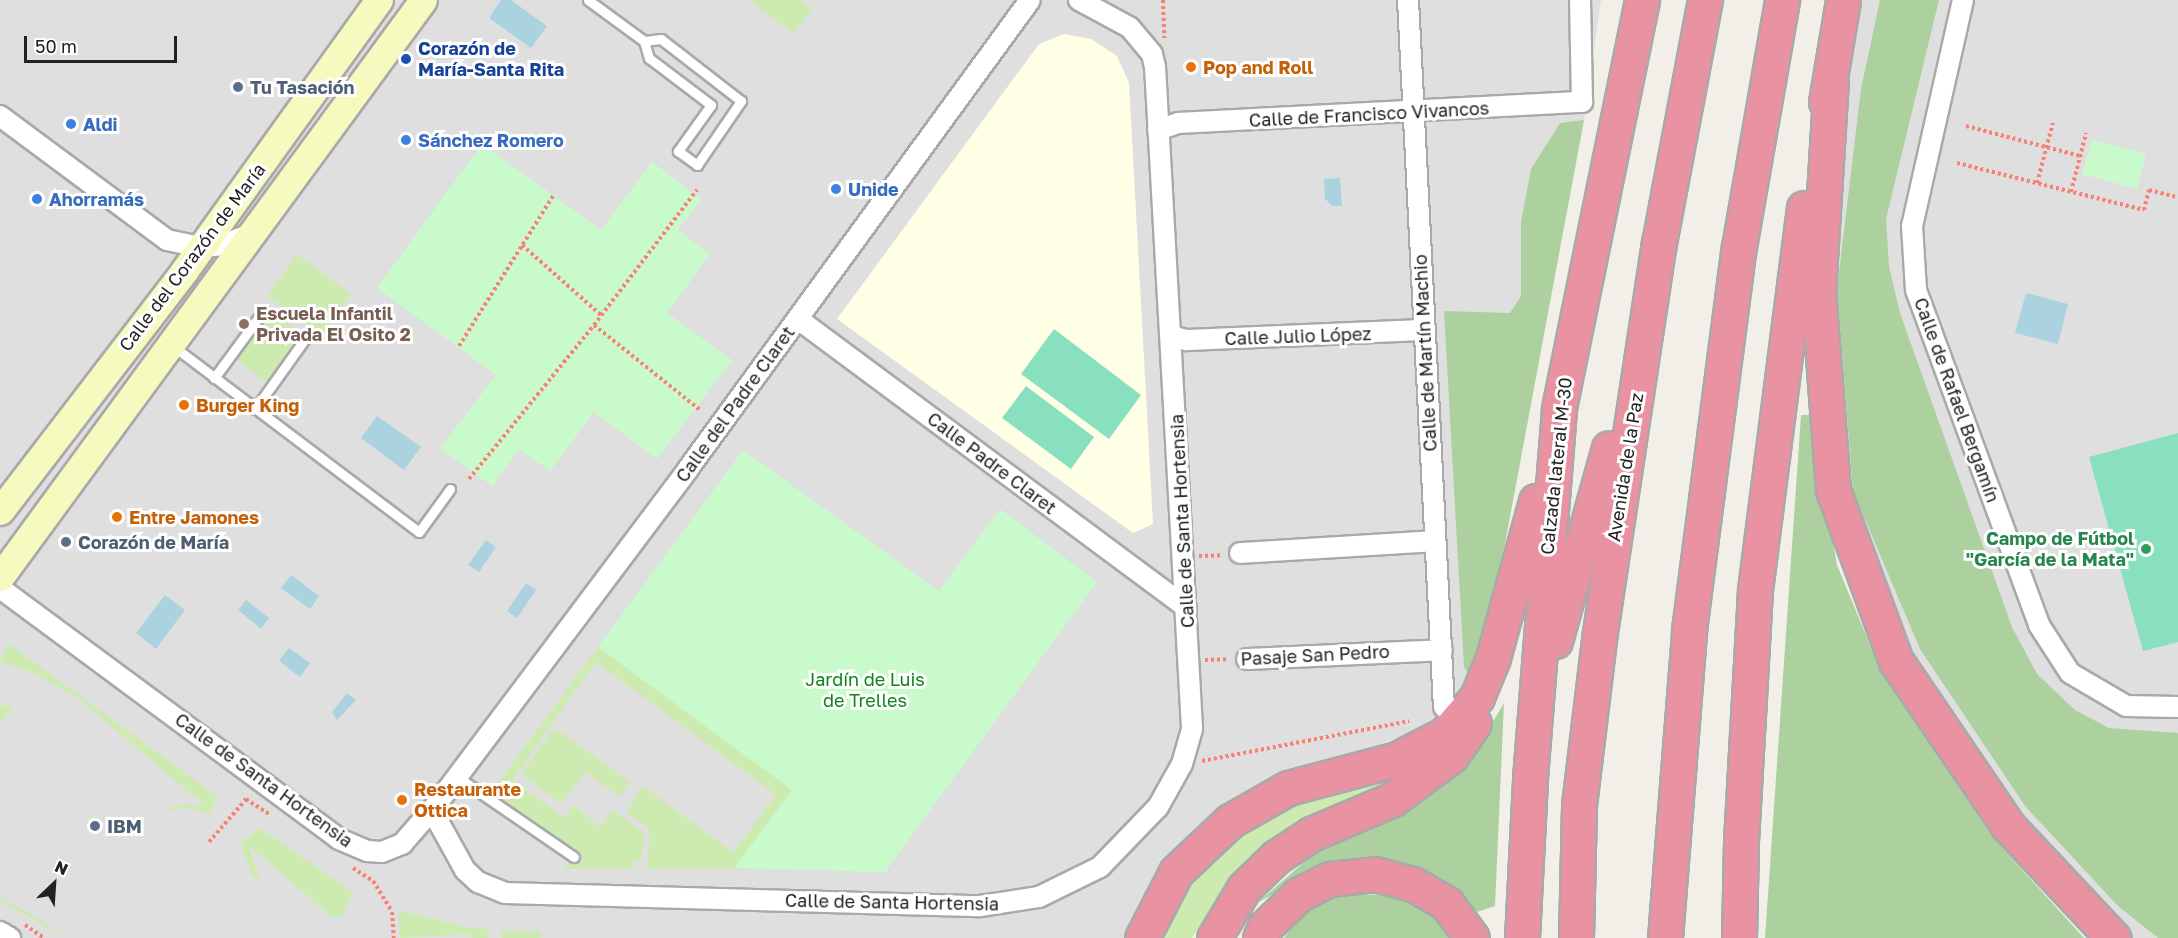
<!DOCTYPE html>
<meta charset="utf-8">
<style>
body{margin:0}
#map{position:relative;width:2178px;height:938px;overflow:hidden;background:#f2efe9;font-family:"Golos Text",sans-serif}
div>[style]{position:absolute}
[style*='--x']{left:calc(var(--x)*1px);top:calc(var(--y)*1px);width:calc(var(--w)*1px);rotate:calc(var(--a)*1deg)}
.residential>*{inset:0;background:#e0dfdf}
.education>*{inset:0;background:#ffffe5}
.grass>*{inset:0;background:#cdebb0}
.forest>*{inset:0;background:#add19e}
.park>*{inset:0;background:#c8facc}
.pitch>*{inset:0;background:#88e0be}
.water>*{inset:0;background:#aad3df}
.path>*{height:4px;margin-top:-2px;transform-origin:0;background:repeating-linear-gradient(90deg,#fa8072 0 3px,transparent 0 6px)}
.roads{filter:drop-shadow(2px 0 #a9a9a9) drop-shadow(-2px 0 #a9a9a9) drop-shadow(0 2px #a9a9a9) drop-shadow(0 -2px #a9a9a9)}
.lane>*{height:9px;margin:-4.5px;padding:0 4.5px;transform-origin:4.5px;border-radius:4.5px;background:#fff}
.street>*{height:20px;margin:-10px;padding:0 10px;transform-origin:10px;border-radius:10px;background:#fff}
.secondary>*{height:27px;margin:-13.5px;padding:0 13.5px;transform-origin:13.5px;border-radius:13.5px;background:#f7fabf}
.highway>*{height:33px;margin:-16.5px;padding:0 16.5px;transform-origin:16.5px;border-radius:16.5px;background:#e892a2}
.dots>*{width:16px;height:16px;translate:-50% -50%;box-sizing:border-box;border:3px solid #fff;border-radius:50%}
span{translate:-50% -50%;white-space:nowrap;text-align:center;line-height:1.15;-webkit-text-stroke:6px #fff;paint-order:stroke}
.transit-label{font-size:18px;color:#164399;font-weight:700}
.left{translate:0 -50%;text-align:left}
.food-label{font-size:18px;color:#c56008;font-weight:700}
.service-label{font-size:18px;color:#4e5e75;font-weight:700}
.street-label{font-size:18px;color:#222}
.shop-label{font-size:18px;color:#366cbe;font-weight:700}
.education-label{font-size:18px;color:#785e54;font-weight:700}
.leisure-label{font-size:18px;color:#27864d;font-weight:700}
.right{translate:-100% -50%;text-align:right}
.park-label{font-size:18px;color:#0c8416}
.north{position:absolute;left:24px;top:854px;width:60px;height:60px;-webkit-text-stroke:4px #fff;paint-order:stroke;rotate:25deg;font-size:16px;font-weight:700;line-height:24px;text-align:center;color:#222}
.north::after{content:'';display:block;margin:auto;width:21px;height:27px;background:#222;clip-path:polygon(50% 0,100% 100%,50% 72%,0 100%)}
.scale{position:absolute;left:24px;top:36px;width:153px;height:27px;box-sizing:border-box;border:3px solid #222;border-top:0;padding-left:8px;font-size:18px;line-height:21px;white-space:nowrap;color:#222;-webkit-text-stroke:4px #fff;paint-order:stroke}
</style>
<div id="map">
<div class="residential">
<i style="clip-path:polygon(0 0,1601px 0,1584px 120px,1497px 586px,1471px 677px,1459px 699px,1431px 726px,1316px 767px,1138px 916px,1125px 938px,0 938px)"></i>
<i style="clip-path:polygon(1843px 0,2178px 0,2178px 938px,2113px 938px,1896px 661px,1833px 490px,1831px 80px)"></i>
</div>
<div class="education">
<i style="clip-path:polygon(1064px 34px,1091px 39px,1117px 56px,1129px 83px,1153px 524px,1133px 533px,837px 319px,1039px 44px)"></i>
</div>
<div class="grass">
<i style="clip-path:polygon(748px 0,800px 0,812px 9px,794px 34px)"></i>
<i style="clip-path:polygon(297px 254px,351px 294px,322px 335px,267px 296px)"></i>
<i style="clip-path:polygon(271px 310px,302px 333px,267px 383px,236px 359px)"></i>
<i style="clip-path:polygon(602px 642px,808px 759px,791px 869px,648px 869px,649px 829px,626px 812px,643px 786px,733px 852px,776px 795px,596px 662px,513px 779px,564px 818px,573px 805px,600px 827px,613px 810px,644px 833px,642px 861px,633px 860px,631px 868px,641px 869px,563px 869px,577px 854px,491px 792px)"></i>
<i style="clip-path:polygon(8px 643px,218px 797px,210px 813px,184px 808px,173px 811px,169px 808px,185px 804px,206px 807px,79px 699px,32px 672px,0 662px)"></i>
<i style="clip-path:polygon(0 704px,13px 708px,0 724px)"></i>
<i style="clip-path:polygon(555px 728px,630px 782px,620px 797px,585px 772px,561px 804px,521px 774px)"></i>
<i style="clip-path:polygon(1429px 759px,1387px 786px,1286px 832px,1229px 880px,1192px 938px,1156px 938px,1183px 892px,1221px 845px,1274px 808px)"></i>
<i style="clip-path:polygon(260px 828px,354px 893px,341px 917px,333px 918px,249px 846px,259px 879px,253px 877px,240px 843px)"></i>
<i style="clip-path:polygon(0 897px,43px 921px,67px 938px,0 901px)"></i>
<i style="clip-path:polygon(398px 910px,471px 928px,488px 929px,489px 938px,472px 938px,471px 934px,400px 938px)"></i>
<i style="clip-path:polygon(502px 930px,541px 931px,540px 938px,502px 938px)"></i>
</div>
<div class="forest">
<i style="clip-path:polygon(1880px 0,1939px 0,1886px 219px,1889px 266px,1900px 313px,2012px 627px,2037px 674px,2075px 710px,2109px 728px,2178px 733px,2178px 938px,2158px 938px,2118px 906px,2025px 806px,1920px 649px,1853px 491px,1837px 289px,1861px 89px)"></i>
<i style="clip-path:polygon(1584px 120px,1497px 586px,1471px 677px,1464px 667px,1444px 311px,1510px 313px,1521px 296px,1521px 222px,1531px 169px,1560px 123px)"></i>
<i style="clip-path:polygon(1801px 415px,1811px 415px,1837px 565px,1880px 669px,1993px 838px,2084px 938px,1765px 938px)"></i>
<i style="clip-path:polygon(1504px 703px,1495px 906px,1477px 912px,1454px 890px,1297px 881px,1257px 903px,1324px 845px,1396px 814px,1431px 793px,1472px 757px)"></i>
<i style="clip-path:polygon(1338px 894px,1395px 895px,1435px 915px,1452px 938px,1284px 938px,1300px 916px)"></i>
</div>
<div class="park">
<i style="clip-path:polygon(2092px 140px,2146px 154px,2137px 189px,2082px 174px)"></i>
<i style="clip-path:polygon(482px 144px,601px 230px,652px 162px,701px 199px,678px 230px,710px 254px,667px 313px,732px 360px,657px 459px,594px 412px,550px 471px,519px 449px,492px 486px,440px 448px,496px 375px,377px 288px)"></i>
<i style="clip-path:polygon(743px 450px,939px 591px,1000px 509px,1097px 582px,885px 872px,734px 868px,792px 790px,598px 647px)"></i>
</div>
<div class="pitch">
<i style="clip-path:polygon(1054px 329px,1141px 395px,1109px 439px,1021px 374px)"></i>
<i style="clip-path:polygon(1026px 386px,1094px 437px,1071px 469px,1002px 418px)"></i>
<i style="clip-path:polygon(2178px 433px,2178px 642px,2143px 651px,2089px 457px)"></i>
</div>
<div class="water">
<i style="clip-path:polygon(501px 0,511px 0,547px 26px,531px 48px,489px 18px)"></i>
<i style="clip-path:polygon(1340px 178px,1342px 206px,1333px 206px,1325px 199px,1324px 179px)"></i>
<i style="clip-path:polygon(2026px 293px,2068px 304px,2058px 344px,2015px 333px)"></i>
<i style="clip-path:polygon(377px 416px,421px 447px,404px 470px,361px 438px)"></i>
<i style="clip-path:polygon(486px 540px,496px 547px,479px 572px,468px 565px)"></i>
<i style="clip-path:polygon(291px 575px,319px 596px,310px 609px,281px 588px)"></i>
<i style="clip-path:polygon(526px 583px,536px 590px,517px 618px,507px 611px)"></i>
<i style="clip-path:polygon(165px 595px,185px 610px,156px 649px,136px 633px)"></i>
<i style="clip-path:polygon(246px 600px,269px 618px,261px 629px,238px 610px)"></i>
<i style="clip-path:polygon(289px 648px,310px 663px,300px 677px,279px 661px)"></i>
<i style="clip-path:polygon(347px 693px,356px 700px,337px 720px,332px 712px)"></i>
</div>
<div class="path">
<i style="--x:1163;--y:0;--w:38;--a:88"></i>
<i style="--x:1966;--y:126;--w:118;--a:14.7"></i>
<i style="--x:1957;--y:163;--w:193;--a:14.1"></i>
<i style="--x:2144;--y:210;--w:21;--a:-76"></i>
<i style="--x:2149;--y:190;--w:30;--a:14"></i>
<i style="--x:2037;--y:183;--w:62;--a:-75.1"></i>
<i style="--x:2071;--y:192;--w:61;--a:-75.7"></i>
<i style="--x:522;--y:245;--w:107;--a:41.6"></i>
<i style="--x:594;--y:325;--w:136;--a:38.7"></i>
<i style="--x:459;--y:346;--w:177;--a:-57.9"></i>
<i style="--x:469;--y:479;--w:198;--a:-50.9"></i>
<i style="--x:594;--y:325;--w:170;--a:-52.7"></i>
<i style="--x:1199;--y:556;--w:23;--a:-2"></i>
<i style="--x:1205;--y:660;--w:23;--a:-2"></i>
<i style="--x:1202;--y:761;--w:211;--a:-10.9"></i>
<i style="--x:246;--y:799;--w:27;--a:33"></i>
<i style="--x:209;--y:842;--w:58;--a:-49.2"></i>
<i style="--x:353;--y:868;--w:24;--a:33"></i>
<i style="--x:373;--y:881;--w:36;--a:58"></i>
<i style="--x:392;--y:912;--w:26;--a:86"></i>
<i style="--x:25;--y:925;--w:23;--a:34"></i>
</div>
<div class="roads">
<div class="lane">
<i style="--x:588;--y:0;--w:69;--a:36.2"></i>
<i style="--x:644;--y:41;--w:18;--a:74"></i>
<i style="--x:649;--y:58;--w:78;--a:37.2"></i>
<i style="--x:711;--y:105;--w:57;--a:125.7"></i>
<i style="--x:678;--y:151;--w:24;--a:36"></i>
<i style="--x:697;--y:165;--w:78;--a:-55.5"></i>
<i style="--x:741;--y:101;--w:101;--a:-142.2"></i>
<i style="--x:661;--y:39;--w:17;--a:173"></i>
<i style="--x:173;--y:346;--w:308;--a:37.1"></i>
<i style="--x:419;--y:532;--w:53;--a:-54.2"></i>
<i style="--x:214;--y:378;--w:84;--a:-53.7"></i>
<i style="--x:255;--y:409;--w:86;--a:-54.5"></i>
<i style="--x:456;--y:776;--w:143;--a:34.5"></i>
</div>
<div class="street">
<i style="--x:1408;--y:0;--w:708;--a:87.09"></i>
<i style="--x:1963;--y:0;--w:232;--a:102.7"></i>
<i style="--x:1912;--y:226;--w:64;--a:86.4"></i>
<i style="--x:1916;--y:290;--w:357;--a:69.8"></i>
<i style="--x:2039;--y:625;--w:57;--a:57.1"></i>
<i style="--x:2070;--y:673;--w:65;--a:30.5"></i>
<i style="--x:2126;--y:706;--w:52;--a:1.1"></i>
<i style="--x:0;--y:116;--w:208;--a:36.6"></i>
<i style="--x:167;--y:240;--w:35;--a:12"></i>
<i style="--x:201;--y:247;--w:21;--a:-5"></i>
<i style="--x:222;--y:245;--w:30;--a:-21"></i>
<i style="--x:1158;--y:130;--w:21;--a:-19"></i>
<i style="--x:1178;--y:123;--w:405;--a:-3"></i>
<i style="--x:1582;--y:102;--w:102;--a:-91.1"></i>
<i style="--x:798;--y:319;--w:483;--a:36.6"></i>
<i style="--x:1172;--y:336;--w:15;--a:16"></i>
<i style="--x:1186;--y:340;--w:238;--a:-2.4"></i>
<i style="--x:1240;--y:553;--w:195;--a:-3.5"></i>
<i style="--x:0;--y:588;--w:422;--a:36.5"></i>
<i style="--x:339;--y:839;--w:30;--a:23"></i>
<i style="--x:367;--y:851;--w:15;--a:4"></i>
<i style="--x:382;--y:852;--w:22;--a:-22"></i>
<i style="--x:402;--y:844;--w:52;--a:-48.9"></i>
<i style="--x:436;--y:805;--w:420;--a:-53.1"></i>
<i style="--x:688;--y:469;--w:580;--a:-53.9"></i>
<i style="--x:1247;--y:659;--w:195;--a:-2.6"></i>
<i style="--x:436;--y:805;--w:18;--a:81"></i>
<i style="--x:439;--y:823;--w:54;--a:61"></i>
<i style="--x:465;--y:870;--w:18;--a:43"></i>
<i style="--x:478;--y:882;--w:29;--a:22"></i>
<i style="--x:505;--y:893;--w:475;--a:1.6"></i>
<i style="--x:980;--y:906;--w:60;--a:-8.7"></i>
<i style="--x:1039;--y:897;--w:68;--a:-26.2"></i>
<i style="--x:1100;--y:867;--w:83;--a:-46"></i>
<i style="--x:1158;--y:807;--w:49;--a:-60.8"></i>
<i style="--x:1182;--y:764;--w:37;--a:-74"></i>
<i style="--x:1192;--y:728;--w:662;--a:-93.2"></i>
<i style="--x:1155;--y:67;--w:13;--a:-103"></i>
<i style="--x:1152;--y:54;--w:35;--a:-130"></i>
<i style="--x:1129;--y:27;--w:57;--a:-151.6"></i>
<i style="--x:0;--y:932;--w:12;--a:31"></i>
</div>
<div class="secondary">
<i style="--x:0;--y:511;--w:302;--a:-52.5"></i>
<i style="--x:184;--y:271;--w:334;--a:-54.3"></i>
<i style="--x:0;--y:577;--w:715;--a:-53.75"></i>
</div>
<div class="highway">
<i style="--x:1831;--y:80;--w:210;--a:93.5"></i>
<i style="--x:1818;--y:290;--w:201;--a:85.7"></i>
<i style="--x:1833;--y:490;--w:182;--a:69.8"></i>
<i style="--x:1896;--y:661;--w:199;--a:55.8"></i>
<i style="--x:2008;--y:826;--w:154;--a:46.8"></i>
<i style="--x:1826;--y:102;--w:103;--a:-80.5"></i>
<i style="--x:1555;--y:641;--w:200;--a:-74.4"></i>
<i style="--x:1142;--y:938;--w:74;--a:-62.7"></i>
<i style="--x:1176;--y:872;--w:74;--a:-43.4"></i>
<i style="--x:1230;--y:821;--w:67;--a:-29.6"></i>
<i style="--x:1288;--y:788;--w:113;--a:-14.9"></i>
<i style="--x:1397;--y:759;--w:54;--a:-27.5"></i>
<i style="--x:1445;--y:734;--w:49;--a:-49.1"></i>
<i style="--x:1477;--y:697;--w:42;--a:-67.7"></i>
<i style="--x:1493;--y:658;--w:163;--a:-74.7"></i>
<i style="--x:1214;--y:938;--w:58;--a:-59"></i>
<i style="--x:1244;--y:888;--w:45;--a:-44.1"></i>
<i style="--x:1276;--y:857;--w:42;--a:-33.3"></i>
<i style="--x:1311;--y:834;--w:89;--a:-23.1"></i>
<i style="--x:1393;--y:799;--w:72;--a:-36.6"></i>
<i style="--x:1451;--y:756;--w:40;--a:-55.1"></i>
<i style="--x:1260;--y:938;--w:12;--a:-66"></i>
<i style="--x:1265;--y:927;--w:46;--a:-44.1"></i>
<i style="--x:1298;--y:895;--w:36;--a:-27"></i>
<i style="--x:1330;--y:879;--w:45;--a:-6.3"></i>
<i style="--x:1375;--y:874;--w:39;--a:15"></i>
<i style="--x:1413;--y:884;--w:39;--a:30"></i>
<i style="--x:1447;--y:904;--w:42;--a:53.7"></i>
<i style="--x:1522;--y:938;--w:160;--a:-87.1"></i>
<i style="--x:1530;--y:778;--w:371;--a:-85.5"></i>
<i style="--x:1559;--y:408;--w:416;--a:-78.5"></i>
<i style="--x:1576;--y:938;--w:133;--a:-88.7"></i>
<i style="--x:1579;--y:805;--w:174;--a:-83.1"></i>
<i style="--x:1600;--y:632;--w:393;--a:-81.4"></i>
<i style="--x:1659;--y:243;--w:247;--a:-79.3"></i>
<i style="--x:1665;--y:938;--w:309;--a:-85.5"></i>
<i style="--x:1689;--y:630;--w:386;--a:-82.6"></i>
<i style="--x:1739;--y:247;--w:251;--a:-80.1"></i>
<i style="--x:1739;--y:938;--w:97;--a:-88.8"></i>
<i style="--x:1741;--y:841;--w:251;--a:-86.8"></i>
<i style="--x:1755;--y:590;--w:385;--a:-82.7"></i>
</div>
</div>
<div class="dots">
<i style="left:406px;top:59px;background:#1a4fb4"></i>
<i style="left:1191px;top:67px;background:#e8710a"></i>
<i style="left:238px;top:87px;background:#5c6f8a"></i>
<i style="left:71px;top:124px;background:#3f7fe0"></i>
<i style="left:406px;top:140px;background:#3f7fe0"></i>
<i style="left:836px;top:189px;background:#3f7fe0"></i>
<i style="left:37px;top:199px;background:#3f7fe0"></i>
<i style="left:244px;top:324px;background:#8d6e63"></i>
<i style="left:184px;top:405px;background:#e8710a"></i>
<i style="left:117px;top:517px;background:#e8710a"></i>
<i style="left:66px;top:542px;background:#5c6f8a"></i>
<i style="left:2146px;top:549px;background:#2e9e5b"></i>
<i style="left:402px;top:800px;background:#e8710a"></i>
<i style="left:95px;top:826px;background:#5c6f8a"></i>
</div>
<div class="transit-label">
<span class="left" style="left:418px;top:59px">Corazón de<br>María-Santa Rita</span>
</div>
<div class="food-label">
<span class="left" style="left:1203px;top:67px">Pop and Roll</span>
<span class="left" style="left:196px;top:405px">Burger King</span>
<span class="left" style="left:129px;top:517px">Entre Jamones</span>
<span class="left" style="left:414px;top:800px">Restaurante<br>Ottica</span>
</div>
<div class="service-label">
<span class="left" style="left:250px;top:87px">Tu Tasación</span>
<span class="left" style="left:78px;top:542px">Corazón de María</span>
<span class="left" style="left:107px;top:826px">IBM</span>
</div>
<div class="street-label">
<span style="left:1369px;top:114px;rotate:-3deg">Calle de Francisco Vivancos</span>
<span style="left:192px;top:257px;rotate:-53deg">Calle del Corazón de María</span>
<span style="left:1298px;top:336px;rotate:-2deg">Calle Julio López</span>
<span style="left:1425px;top:353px;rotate:-93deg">Calle de Martín Machio</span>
<span style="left:1957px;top:400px;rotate:70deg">Calle de Rafael Bergamín</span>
<span style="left:735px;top:404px;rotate:-54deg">Calle del Padre Claret</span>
<span style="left:992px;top:463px;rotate:37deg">Calle Padre Claret</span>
<span style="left:1556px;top:466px;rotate:-84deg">Calzada lateral M-30</span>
<span style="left:1625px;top:467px;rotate:-81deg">Avenida de la Paz</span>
<span style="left:1182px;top:521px;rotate:-93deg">Calle de Santa Hortensia</span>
<span style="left:1315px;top:655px;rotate:-3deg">Pasaje San Pedro</span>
<span style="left:264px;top:780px;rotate:36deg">Calle de Santa Hortensia</span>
<span style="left:892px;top:902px;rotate:1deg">Calle de Santa Hortensia</span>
</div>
<div class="shop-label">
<span class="left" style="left:83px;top:124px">Aldi</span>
<span class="left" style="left:418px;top:140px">Sánchez Romero</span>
<span class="left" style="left:848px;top:189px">Unide</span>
<span class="left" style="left:49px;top:199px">Ahorramás</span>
</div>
<div class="education-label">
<span class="left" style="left:256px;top:324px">Escuela Infantil<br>Privada El Osito 2</span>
</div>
<div class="leisure-label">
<span class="right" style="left:2134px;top:549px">Campo de Fútbol<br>"García de la Mata"</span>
</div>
<div class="park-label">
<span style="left:865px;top:690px">Jardín de Luis<br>de Trelles</span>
</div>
<div class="north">N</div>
<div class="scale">50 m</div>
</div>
